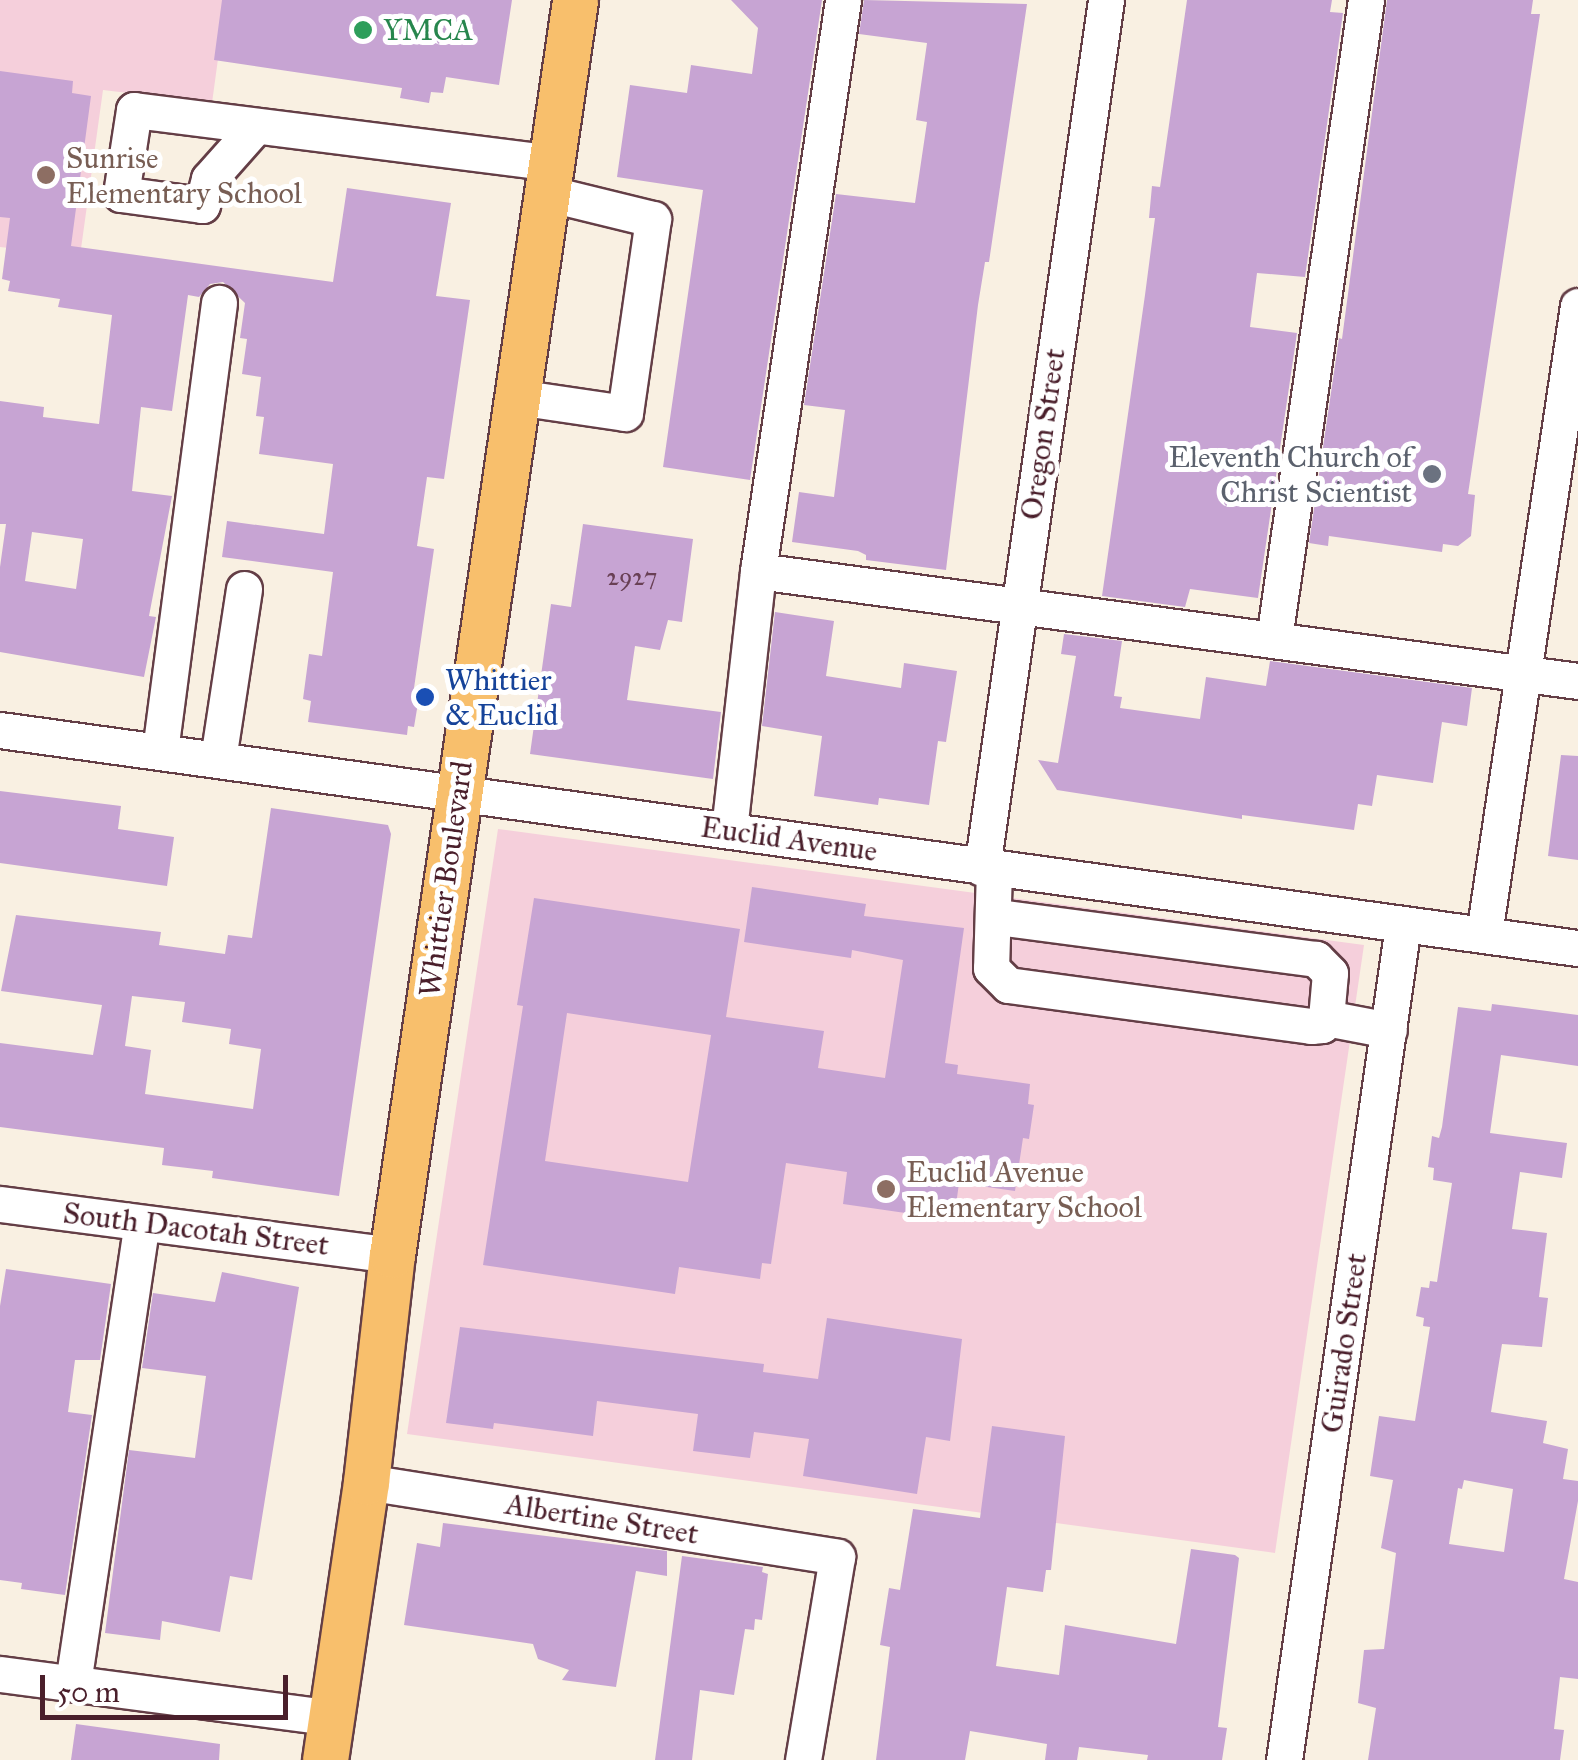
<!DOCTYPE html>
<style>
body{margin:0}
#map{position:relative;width:1578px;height:1760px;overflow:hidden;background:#f9f0e2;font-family:"IM FELL Great Primer",serif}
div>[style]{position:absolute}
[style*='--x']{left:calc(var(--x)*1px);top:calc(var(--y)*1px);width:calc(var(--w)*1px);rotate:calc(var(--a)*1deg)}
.built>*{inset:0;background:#f5cfdb}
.building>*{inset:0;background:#c7a4d3}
.roads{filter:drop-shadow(2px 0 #643e46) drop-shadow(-2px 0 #643e46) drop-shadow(0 2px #643e46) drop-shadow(0 -2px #643e46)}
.minor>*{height:35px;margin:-17.5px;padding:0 17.5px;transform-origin:17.5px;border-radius:17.5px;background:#fff}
.major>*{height:45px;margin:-22.5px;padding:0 22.5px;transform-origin:22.5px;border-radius:22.5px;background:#f8bf6c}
.dots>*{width:28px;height:28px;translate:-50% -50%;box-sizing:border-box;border:5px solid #fff;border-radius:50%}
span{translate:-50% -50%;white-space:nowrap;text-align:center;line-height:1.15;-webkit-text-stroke:10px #fff;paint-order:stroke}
.number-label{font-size:25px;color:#694055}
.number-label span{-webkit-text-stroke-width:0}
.leisure-label{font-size:30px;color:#27864d}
.left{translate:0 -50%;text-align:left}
.education-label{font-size:30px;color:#785e54}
.street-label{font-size:30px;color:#4a1f2b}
.worship-label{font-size:30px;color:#5b616d}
.right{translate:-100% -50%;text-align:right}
.transit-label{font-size:30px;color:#164399}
.scale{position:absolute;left:40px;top:1675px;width:248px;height:45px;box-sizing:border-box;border:5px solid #4a1f2b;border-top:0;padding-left:12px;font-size:30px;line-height:35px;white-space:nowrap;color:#4a1f2b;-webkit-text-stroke:8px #fff;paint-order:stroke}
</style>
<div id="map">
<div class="built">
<i style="clip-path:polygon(0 0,226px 0,212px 103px,103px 90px,80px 256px,0 247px)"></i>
<i style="clip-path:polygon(498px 829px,1364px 945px,1275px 1553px,407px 1434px)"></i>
</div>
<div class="building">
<i style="clip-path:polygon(222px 0,512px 0,499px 85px,446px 77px,443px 93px,431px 92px,429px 103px,400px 98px,402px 88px,214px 60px)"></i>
<i style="clip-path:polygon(731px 0,822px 0,750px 480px,663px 467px,703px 190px,617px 177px,630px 85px,687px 93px,691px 65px,752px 74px,758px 28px)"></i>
<i style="clip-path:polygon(864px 0,1027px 4px,989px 262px,985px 262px,978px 305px,946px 570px,866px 560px,866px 555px,858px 551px,792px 542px,799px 492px,834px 497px,845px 410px,804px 405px,836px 194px,915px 203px,927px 122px,916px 120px,927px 43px,859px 34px)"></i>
<i style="clip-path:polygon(1187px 0,1332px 0,1330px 12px,1343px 13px,1305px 277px,1257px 273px,1250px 327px,1297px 333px,1258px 598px,1190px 589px,1185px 607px,1102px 596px,1145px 295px,1155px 218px,1149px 218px,1152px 186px,1160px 187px)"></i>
<i style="clip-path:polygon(1387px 0,1533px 0,1531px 14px,1540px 14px,1468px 494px,1475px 495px,1471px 536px,1458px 546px,1443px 544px,1442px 552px,1329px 536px,1328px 546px,1309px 543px,1339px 338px,1342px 339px)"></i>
<i style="clip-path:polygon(evenodd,0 71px,73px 81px,72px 93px,91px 96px,71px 246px,333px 282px,347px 188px,451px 203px,436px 296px,470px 300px,444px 479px,427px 477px,417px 546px,434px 549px,412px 702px,418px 703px,414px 727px,408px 726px,407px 735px,308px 722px,311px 701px,303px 699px,309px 654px,322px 656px,333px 572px,222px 557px,227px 521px,324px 534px,333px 464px,259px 454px,264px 417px,256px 416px,261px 377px,242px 374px,247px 339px,240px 338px,245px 303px,223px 282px,210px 284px,199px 297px,188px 295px,172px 411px,141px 407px,132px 491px,172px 496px,149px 616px,156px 617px,144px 677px,0 652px,0 567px,6px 524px,0 524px,0 401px,44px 407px,43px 417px,99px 424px,112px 315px,58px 307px,60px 299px,8px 291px,10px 281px,2px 279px,10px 218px,0 217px,0 71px,32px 532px,83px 539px,76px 589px,25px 581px,32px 532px)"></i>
<i style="clip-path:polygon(583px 524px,693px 539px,682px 622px,668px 620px,660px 650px,635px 646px,627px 700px,721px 712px,713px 779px,530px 754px,551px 604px,571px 607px)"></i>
<i style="clip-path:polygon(775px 612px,834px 621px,826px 676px,901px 688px,904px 663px,957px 671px,946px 742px,938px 741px,929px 805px,879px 798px,878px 805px,814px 796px,822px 736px,762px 726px)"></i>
<i style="clip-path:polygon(1064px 634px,1122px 641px,1114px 696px,1122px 697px,1120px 708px,1200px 719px,1206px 677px,1266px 686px,1270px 661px,1472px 688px,1467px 726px,1442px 722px,1433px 783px,1377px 775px,1372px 806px,1358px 804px,1354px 830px,1242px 815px,1242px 819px,1057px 790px,1038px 760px,1058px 763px,1076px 656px,1061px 654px)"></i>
<i style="clip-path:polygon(1561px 755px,1578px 756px,1578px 860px,1548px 856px)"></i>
<i style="clip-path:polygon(0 791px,121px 806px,118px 829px,174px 837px,167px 886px,0 863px)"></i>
<i style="clip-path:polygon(evenodd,271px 808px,388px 825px,391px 834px,339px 1196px,212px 1178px,213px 1171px,162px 1165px,164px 1148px,0 1127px,0 1043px,93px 1055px,102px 1005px,1px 991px,16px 915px,161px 932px,159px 945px,225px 954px,228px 935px,252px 938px,271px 808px,132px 996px,185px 1002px,182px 1022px,231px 1029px,229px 1044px,261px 1049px,253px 1109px,145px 1094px,151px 1050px,125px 1046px,132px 996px)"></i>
<i style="clip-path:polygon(evenodd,752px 887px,866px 904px,864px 916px,964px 928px,945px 1063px,958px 1065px,957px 1074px,1030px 1084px,1028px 1104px,1034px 1105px,1029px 1139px,1023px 1138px,1015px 1191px,959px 1183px,954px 1220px,843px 1204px,847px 1172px,786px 1163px,771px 1264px,762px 1263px,760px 1279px,679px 1267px,675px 1294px,483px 1265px,523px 1006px,517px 1005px,534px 898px,740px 929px,726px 1017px,824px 1031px,818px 1068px,885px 1078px,903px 960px,852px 950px,851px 958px,744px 942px,752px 887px,567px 1013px,711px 1035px,688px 1182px,545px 1161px,567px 1013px)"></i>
<i style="clip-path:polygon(evenodd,1492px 1004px,1578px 1015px,1578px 1066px,1501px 1055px,1490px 1133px,1567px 1143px,1562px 1178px,1520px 1172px,1512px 1229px,1547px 1233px,1539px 1297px,1548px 1298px,1542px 1347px,1502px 1344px,1491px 1412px,1547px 1421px,1543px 1443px,1568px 1449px,1563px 1479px,1578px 1481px,1578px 1501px,1564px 1579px,1578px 1582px,1578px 1679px,1560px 1677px,1554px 1729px,1564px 1730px,1560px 1760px,1368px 1760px,1376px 1708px,1358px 1703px,1364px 1650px,1384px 1649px,1396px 1553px,1381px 1548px,1393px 1480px,1370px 1476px,1379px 1416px,1415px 1421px,1430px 1327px,1423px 1326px,1424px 1318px,1416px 1316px,1421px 1287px,1429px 1288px,1430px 1281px,1437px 1282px,1452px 1183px,1433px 1180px,1434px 1168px,1428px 1167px,1432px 1136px,1439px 1138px,1442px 1127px,1458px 1007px,1491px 1011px,1492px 1004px,1464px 1480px,1513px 1489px,1504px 1552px,1449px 1544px,1458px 1488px,1462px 1489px,1464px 1480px)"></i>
<i style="clip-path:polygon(6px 1269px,111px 1284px,100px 1360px,75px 1360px,68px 1412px,92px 1415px,65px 1595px,21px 1589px,22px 1583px,0 1580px,0 1306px)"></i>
<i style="clip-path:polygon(222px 1272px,299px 1287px,252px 1580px,230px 1576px,220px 1632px,162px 1621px,160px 1640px,105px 1633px,129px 1450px,195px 1458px,206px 1376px,142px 1368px,153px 1293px,215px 1302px)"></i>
<i style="clip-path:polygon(827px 1318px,962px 1339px,950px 1441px,926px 1437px,917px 1494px,803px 1476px,809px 1439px,754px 1432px,750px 1458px,693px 1451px,698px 1414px,597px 1401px,593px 1436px,494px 1423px,493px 1429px,446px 1423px,460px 1327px,764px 1364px,763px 1372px,818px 1379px)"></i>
<i style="clip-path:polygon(992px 1426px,1065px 1436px,1051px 1570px,1046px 1570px,1043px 1592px,1007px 1587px,996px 1666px,1059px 1675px,1065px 1625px,1176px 1644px,1191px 1549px,1235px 1555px,1239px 1558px,1218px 1727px,1227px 1728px,1222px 1760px,1147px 1760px,1148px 1755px,1079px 1747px,1077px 1760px,1045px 1760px,1047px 1744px,970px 1731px,965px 1760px,876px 1760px,890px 1647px,880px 1645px,889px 1588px,900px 1590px,913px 1509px,980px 1518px)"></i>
<i style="clip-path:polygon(443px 1523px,667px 1551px,667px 1576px,636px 1571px,616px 1687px,562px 1680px,569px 1670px,538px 1659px,533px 1644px,404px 1625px,417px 1543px,440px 1547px)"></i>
<i style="clip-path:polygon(682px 1556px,763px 1567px,762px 1572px,768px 1574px,762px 1620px,755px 1619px,754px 1630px,745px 1629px,734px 1695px,700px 1690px,692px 1760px,655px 1760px)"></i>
<i style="clip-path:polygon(76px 1724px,220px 1744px,219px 1760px,71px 1760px)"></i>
</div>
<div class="roads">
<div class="minor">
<i style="--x:256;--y:126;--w:71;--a:131.6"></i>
<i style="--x:209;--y:179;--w:27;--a:105"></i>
<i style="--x:202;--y:205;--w:82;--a:-172.3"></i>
<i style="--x:121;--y:194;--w:85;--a:-81.2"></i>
<i style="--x:134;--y:110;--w:420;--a:7.2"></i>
<i style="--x:517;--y:397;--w:109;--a:8.4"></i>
<i style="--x:625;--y:413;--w:196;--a:-81.8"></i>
<i style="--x:653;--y:219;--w:110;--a:-166.3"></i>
<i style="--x:758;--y:571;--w:827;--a:7.64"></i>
<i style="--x:1274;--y:639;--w:646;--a:-81.81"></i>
<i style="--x:0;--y:730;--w:1593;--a:7.87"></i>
<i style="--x:160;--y:751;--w:452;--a:-82.5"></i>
<i style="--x:218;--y:759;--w:172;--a:-81.3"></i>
<i style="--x:729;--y:830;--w:261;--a:-83.6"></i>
<i style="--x:758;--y:571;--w:577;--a:-81.53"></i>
<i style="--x:982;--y:868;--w:877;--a:-81.87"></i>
<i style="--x:994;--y:869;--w:99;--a:91.7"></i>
<i style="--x:991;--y:968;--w:24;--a:45"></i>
<i style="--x:1008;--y:985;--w:306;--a:7.7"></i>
<i style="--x:1311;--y:1026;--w:11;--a:-5"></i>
<i style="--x:1322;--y:1025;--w:8;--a:-60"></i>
<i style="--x:1326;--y:1018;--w:45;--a:-84.9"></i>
<i style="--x:1330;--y:973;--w:20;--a:-135"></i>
<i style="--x:1316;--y:959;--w:324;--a:-172.5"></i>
<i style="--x:1484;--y:934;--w:635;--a:-81.49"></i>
<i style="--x:1326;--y:1018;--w:64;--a:10.8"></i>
<i style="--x:0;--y:1204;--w:395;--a:7.4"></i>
<i style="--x:366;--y:1482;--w:477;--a:9"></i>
<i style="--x:837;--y:1557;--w:206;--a:99.5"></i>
<i style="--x:0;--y:1674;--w:335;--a:7.5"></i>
<i style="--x:73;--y:1683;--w:465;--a:-81.5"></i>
<i style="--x:1284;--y:1760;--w:843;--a:-81.89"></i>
</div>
<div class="major">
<i style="--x:325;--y:1760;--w:281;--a:-81.6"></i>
<i style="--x:366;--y:1482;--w:228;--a:-83.5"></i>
<i style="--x:392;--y:1255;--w:1268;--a:-81.7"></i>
</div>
</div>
<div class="dots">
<i style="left:363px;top:30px;background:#2e9e5b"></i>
<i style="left:46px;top:175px;background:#8d6e63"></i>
<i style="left:1432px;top:474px;background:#6b7280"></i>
<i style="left:425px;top:697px;background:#1a4fb4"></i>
<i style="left:886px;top:1189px;background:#8d6e63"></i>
</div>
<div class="number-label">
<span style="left:632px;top:577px">2927</span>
</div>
<div class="leisure-label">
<span class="left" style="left:383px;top:30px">YMCA</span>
</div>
<div class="education-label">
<span class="left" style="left:66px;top:175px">Sunrise<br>Elementary School</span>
<span class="left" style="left:906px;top:1189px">Euclid Avenue<br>Elementary School</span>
</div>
<div class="street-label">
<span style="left:1043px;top:434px;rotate:-82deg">Oregon Street</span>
<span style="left:789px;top:839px;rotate:8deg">Euclid Avenue</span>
<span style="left:446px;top:879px;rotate:-82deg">Whittier Boulevard</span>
<span style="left:196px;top:1229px;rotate:7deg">South Dacotah Street</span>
<span style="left:1344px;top:1343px;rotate:-82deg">Guirado Street</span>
<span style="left:602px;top:1519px;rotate:9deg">Albertine Street</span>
</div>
<div class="worship-label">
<span class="right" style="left:1412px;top:474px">Eleventh Church of<br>Christ Scientist</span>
</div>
<div class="transit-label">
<span class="left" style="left:445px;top:697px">Whittier<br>&amp; Euclid</span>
</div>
<div class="scale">50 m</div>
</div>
